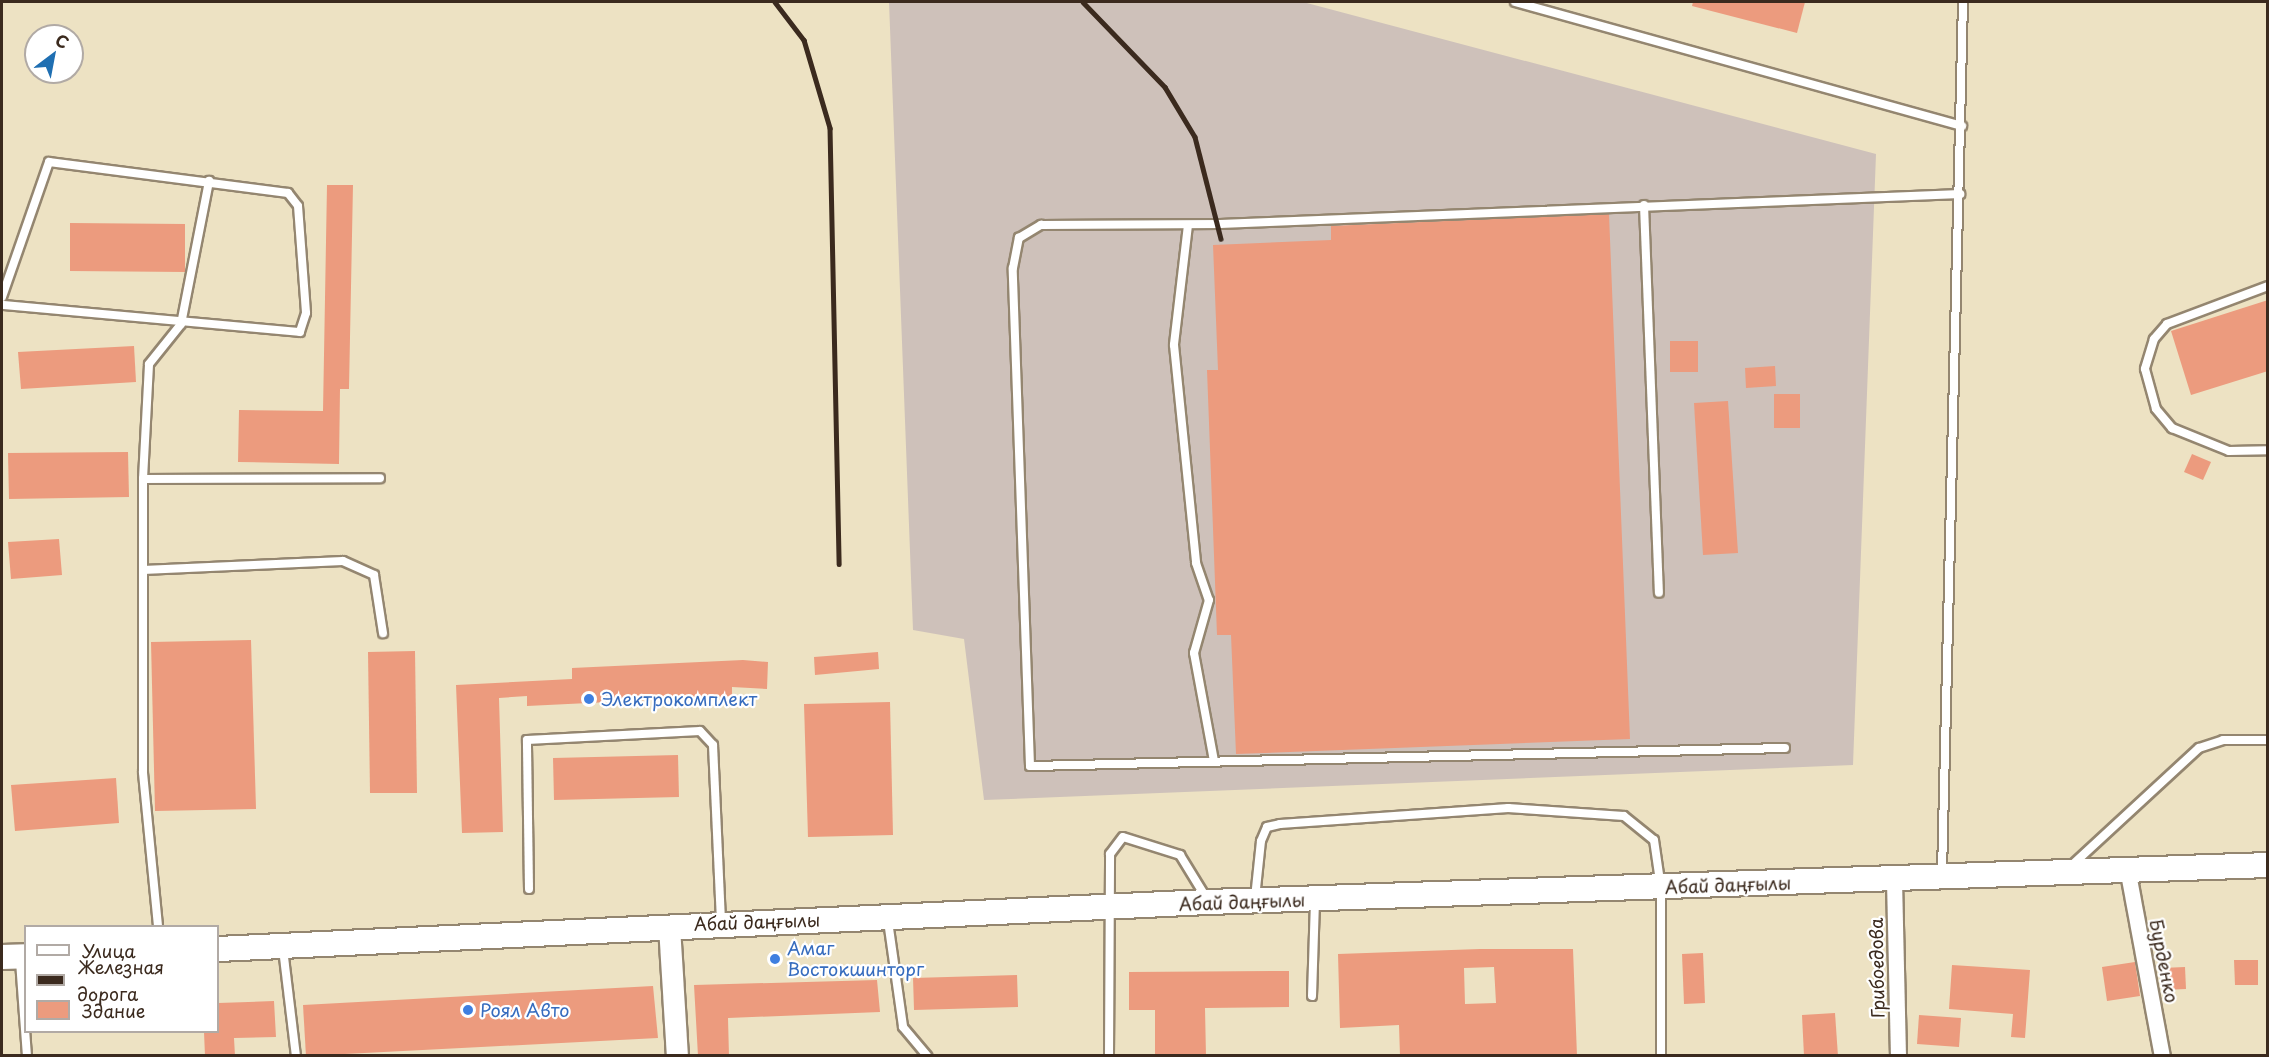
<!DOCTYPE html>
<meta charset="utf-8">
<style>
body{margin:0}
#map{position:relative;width:2269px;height:1057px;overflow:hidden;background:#ede2c3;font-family:"Playpen Sans",sans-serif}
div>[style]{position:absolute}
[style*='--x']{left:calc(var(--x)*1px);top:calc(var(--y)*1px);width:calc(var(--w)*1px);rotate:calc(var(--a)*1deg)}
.industrial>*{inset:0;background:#cec1ba}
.building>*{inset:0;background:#ec9b7e}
.roads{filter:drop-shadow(2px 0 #948670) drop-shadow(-2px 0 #948670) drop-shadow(0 2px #948670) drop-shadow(0 -2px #948670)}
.lane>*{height:8px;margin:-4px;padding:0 4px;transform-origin:4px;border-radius:4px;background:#fff}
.street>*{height:15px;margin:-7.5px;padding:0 7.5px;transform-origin:7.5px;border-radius:7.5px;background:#fff}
.secondary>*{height:21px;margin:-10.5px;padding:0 10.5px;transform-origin:10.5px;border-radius:10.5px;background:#fff}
.primary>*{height:24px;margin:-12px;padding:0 12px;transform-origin:12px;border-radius:12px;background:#fff}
.rail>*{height:4.5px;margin:-2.25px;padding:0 2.25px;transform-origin:2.25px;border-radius:2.25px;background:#3b2a1e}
.dots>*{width:16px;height:16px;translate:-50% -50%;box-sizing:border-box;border:3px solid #fff;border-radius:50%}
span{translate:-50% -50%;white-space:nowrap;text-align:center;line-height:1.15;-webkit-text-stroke:4.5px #fff;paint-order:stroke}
.shop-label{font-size:18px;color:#366cbe}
.left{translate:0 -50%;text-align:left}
.street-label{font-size:18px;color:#3b2a1e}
.frame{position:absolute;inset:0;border:3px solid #3b2a1e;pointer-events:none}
.legend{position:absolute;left:24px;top:925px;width:195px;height:108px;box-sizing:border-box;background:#fff;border:2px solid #b1aaa5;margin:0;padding:8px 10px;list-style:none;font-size:18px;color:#3b2a1e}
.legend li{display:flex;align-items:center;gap:12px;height:30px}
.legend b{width:30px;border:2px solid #b1aaa5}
.north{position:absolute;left:24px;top:24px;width:60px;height:60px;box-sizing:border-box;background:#fff;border:2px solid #b1aaa5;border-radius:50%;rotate:32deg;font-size:16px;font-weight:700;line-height:24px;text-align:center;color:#3b2a1e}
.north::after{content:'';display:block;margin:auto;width:21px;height:27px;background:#1f6fb2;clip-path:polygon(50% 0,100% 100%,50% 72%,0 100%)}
</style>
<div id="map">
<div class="industrial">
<i style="clip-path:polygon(889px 2px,1303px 2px,1876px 154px,1853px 765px,984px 800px,964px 639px,913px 630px)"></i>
</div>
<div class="building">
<i style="clip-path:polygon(1693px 2px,1805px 2px,1797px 33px,1692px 6px)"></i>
<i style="clip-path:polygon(327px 185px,353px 185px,349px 389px,340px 389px,339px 464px,238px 462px,239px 410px,323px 411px)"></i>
<i style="clip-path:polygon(1609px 214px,1630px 739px,1236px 754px,1231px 635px,1217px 635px,1207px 370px,1218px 370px,1213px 245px,1331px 240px,1331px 226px)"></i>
<i style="clip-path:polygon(70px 223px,185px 224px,185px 272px,70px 271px)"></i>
<i style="clip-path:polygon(2268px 300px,2268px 371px,2191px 395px,2171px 331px)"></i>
<i style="clip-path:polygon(1670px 341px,1698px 341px,1698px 372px,1670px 372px)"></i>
<i style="clip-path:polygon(134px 346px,136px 382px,21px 389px,18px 352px)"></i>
<i style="clip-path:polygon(1775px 366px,1776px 386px,1746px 388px,1745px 368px)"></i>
<i style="clip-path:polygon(1774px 394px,1800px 394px,1800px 428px,1774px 428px)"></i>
<i style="clip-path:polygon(1728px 401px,1738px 553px,1703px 555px,1694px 403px)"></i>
<i style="clip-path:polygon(128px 452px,129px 497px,9px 499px,8px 453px)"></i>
<i style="clip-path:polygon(2192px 454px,2211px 462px,2203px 480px,2184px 472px)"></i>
<i style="clip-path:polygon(59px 539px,62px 575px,11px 579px,8px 542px)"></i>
<i style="clip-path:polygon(251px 640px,256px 809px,155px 811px,151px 642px)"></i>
<i style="clip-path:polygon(415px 651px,417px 793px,370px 793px,368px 652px)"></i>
<i style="clip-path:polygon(878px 652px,879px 669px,815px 675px,814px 657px)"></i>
<i style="clip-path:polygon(743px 660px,768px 662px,767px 689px,732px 687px,732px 696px,527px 706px,527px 696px,499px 698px,503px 832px,462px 833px,456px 685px,572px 679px,572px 668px)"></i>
<i style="clip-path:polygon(890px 702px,893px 835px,808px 837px,804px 704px)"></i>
<i style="clip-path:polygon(678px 755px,679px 797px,554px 800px,553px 758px)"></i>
<i style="clip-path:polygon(116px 778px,119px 823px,15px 831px,11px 785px)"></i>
<i style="clip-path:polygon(evenodd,1480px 949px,1573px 949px,1577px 1056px,1400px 1056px,1399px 1025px,1340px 1028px,1338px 954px,1480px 949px,1494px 967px,1496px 1003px,1465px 1004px,1464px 968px,1494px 967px)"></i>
<i style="clip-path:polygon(1703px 953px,1705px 1003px,1684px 1004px,1682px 954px)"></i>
<i style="clip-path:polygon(2234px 960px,2258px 960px,2258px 985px,2235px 985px)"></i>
<i style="clip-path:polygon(2135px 962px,2140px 996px,2107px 1001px,2102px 967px)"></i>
<i style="clip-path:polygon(1952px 965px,2030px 970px,2025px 1038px,2011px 1037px,2013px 1014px,1949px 1009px)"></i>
<i style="clip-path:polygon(2185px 967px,2186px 989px,2163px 990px,2162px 968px)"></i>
<i style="clip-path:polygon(1289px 971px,1289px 1007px,1205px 1008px,1206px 1056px,1155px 1056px,1155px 1010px,1129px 1010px,1129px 972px)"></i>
<i style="clip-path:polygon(1017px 975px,1018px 1007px,914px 1010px,913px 978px)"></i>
<i style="clip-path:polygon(877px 980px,880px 1012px,728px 1018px,729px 1056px,698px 1056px,694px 985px)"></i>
<i style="clip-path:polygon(653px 986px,658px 1038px,306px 1056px,303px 1005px)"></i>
<i style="clip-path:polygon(274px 1001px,276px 1037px,234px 1038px,235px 1056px,205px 1056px,204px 1032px,218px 1032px,218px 1003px)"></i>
<i style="clip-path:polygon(1835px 1013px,1838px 1056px,1804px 1056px,1802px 1015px)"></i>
<i style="clip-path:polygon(1919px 1015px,1961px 1018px,1959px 1047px,1917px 1044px)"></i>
</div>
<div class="roads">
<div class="lane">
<i style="--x:1515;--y:2;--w:464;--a:15.5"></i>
<i style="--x:1644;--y:205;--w:388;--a:87.8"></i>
<i style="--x:1188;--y:225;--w:121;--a:96.7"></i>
<i style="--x:1174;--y:345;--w:219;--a:84.2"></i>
<i style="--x:1196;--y:563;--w:39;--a:71"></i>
<i style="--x:1209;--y:600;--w:55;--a:105.8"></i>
<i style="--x:1194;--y:653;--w:110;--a:79.5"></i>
<i style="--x:2268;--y:286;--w:108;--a:159.4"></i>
<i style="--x:2167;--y:324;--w:20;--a:131"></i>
<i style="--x:2154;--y:339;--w:31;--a:107"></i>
<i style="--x:2145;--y:369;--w:41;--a:74.6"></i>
<i style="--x:2156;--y:409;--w:25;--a:50"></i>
<i style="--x:2172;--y:428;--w:61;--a:22"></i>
<i style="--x:2229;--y:451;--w:39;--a:-1"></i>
<i style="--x:2;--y:297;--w:143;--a:-70.8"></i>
<i style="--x:49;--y:162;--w:241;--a:7.4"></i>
<i style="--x:288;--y:193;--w:16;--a:52"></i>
<i style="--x:298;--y:206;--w:107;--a:85.7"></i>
<i style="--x:306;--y:313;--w:20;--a:108"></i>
<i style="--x:300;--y:332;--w:299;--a:-174.8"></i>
<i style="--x:143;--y:479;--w:237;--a:-0.2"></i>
<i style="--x:143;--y:570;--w:200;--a:-2.6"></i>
<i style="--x:343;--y:561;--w:34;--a:24"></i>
<i style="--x:374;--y:575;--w:59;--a:81.2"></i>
<i style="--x:1785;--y:748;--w:755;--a:178.63"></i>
<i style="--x:1030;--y:766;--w:498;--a:-92"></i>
<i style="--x:1013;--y:268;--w:31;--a:-79"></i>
<i style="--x:1019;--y:238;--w:26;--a:-31"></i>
<i style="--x:1041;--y:225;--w:179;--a:-0.3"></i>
<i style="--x:1220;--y:224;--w:741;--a:-2.32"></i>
<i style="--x:2071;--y:866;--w:174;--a:-42.7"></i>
<i style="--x:2199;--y:748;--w:25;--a:-18"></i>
<i style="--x:2223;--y:740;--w:45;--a:0"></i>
<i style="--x:1942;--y:873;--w:871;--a:-88.62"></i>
<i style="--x:529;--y:889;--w:149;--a:-90.8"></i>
<i style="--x:527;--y:740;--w:173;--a:-3"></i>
<i style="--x:700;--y:731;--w:19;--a:47"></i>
<i style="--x:713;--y:745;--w:177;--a:87.4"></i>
<i style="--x:1255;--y:898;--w:57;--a:-84"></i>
<i style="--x:1261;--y:841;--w:15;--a:-67"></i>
<i style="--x:1267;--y:827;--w:13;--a:-13"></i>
<i style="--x:1280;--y:824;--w:229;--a:-4"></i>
<i style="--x:1508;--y:808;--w:116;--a:3.9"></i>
<i style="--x:1624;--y:816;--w:38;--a:39"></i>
<i style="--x:1654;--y:840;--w:49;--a:81.7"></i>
<i style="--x:1661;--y:888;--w:168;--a:90"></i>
<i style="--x:888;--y:921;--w:107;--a:81.9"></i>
<i style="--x:903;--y:1027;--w:38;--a:50"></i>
<i style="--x:158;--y:926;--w:155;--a:-95.6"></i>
<i style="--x:143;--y:772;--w:293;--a:-90"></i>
<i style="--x:143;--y:479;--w:115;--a:-87"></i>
<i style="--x:149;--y:364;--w:51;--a:-51.3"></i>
<i style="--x:181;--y:324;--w:146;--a:-78.9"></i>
<i style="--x:283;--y:949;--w:108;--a:83.1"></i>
<i style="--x:20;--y:961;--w:95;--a:85.8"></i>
<i style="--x:1312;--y:996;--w:96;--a:-88.2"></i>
<i style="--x:1109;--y:1056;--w:202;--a:-89.7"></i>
<i style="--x:1110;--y:854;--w:21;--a:-53"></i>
<i style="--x:1123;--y:837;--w:60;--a:17.5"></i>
<i style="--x:1180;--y:855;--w:52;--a:58.5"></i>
</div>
<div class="street">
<i style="--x:2128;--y:873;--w:186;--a:79.5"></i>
<i style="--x:1894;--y:880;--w:176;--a:88.7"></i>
</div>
<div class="secondary">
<i style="--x:669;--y:926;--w:130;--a:86.5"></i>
</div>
<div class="primary">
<i style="--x:218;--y:949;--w:992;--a:-2.72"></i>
<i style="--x:1209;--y:902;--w:1060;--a:-2"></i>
<i style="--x:2;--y:957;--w:24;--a:-2"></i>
</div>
</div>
<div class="rail">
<i style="--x:775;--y:2;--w:48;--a:52.7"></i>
<i style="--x:804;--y:40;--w:92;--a:73.5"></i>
<i style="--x:830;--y:128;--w:436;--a:88.8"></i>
<i style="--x:1083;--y:2;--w:118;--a:46"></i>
<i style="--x:1165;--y:87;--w:58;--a:59"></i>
<i style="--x:1195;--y:137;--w:105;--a:75.7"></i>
</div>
<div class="dots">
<i style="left:589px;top:699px;background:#3f7fe0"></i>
<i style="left:775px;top:959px;background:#3f7fe0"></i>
<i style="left:468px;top:1010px;background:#3f7fe0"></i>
</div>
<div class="shop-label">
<span class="left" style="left:601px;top:699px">Электрокомплект</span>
<span class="left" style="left:787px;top:959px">Амаг<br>Востокшинторг</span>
<span class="left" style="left:480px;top:1010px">Роял Авто</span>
</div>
<div class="street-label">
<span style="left:1728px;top:885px;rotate:-2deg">Абай даңғылы</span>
<span style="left:1242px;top:902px;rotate:-2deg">Абай даңғылы</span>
<span style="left:757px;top:922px;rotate:-2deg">Абай даңғылы</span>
<span style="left:2164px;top:961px;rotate:79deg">Бурденко</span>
<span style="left:1877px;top:968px;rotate:-91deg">Грибоедова</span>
</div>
<div class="frame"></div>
<ul class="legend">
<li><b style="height:8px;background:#fff"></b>Улица</li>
<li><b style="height:8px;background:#3b2a1e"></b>Железная дорога</li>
<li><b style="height:16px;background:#ec9b7e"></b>Здание</li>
</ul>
<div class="north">С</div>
</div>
